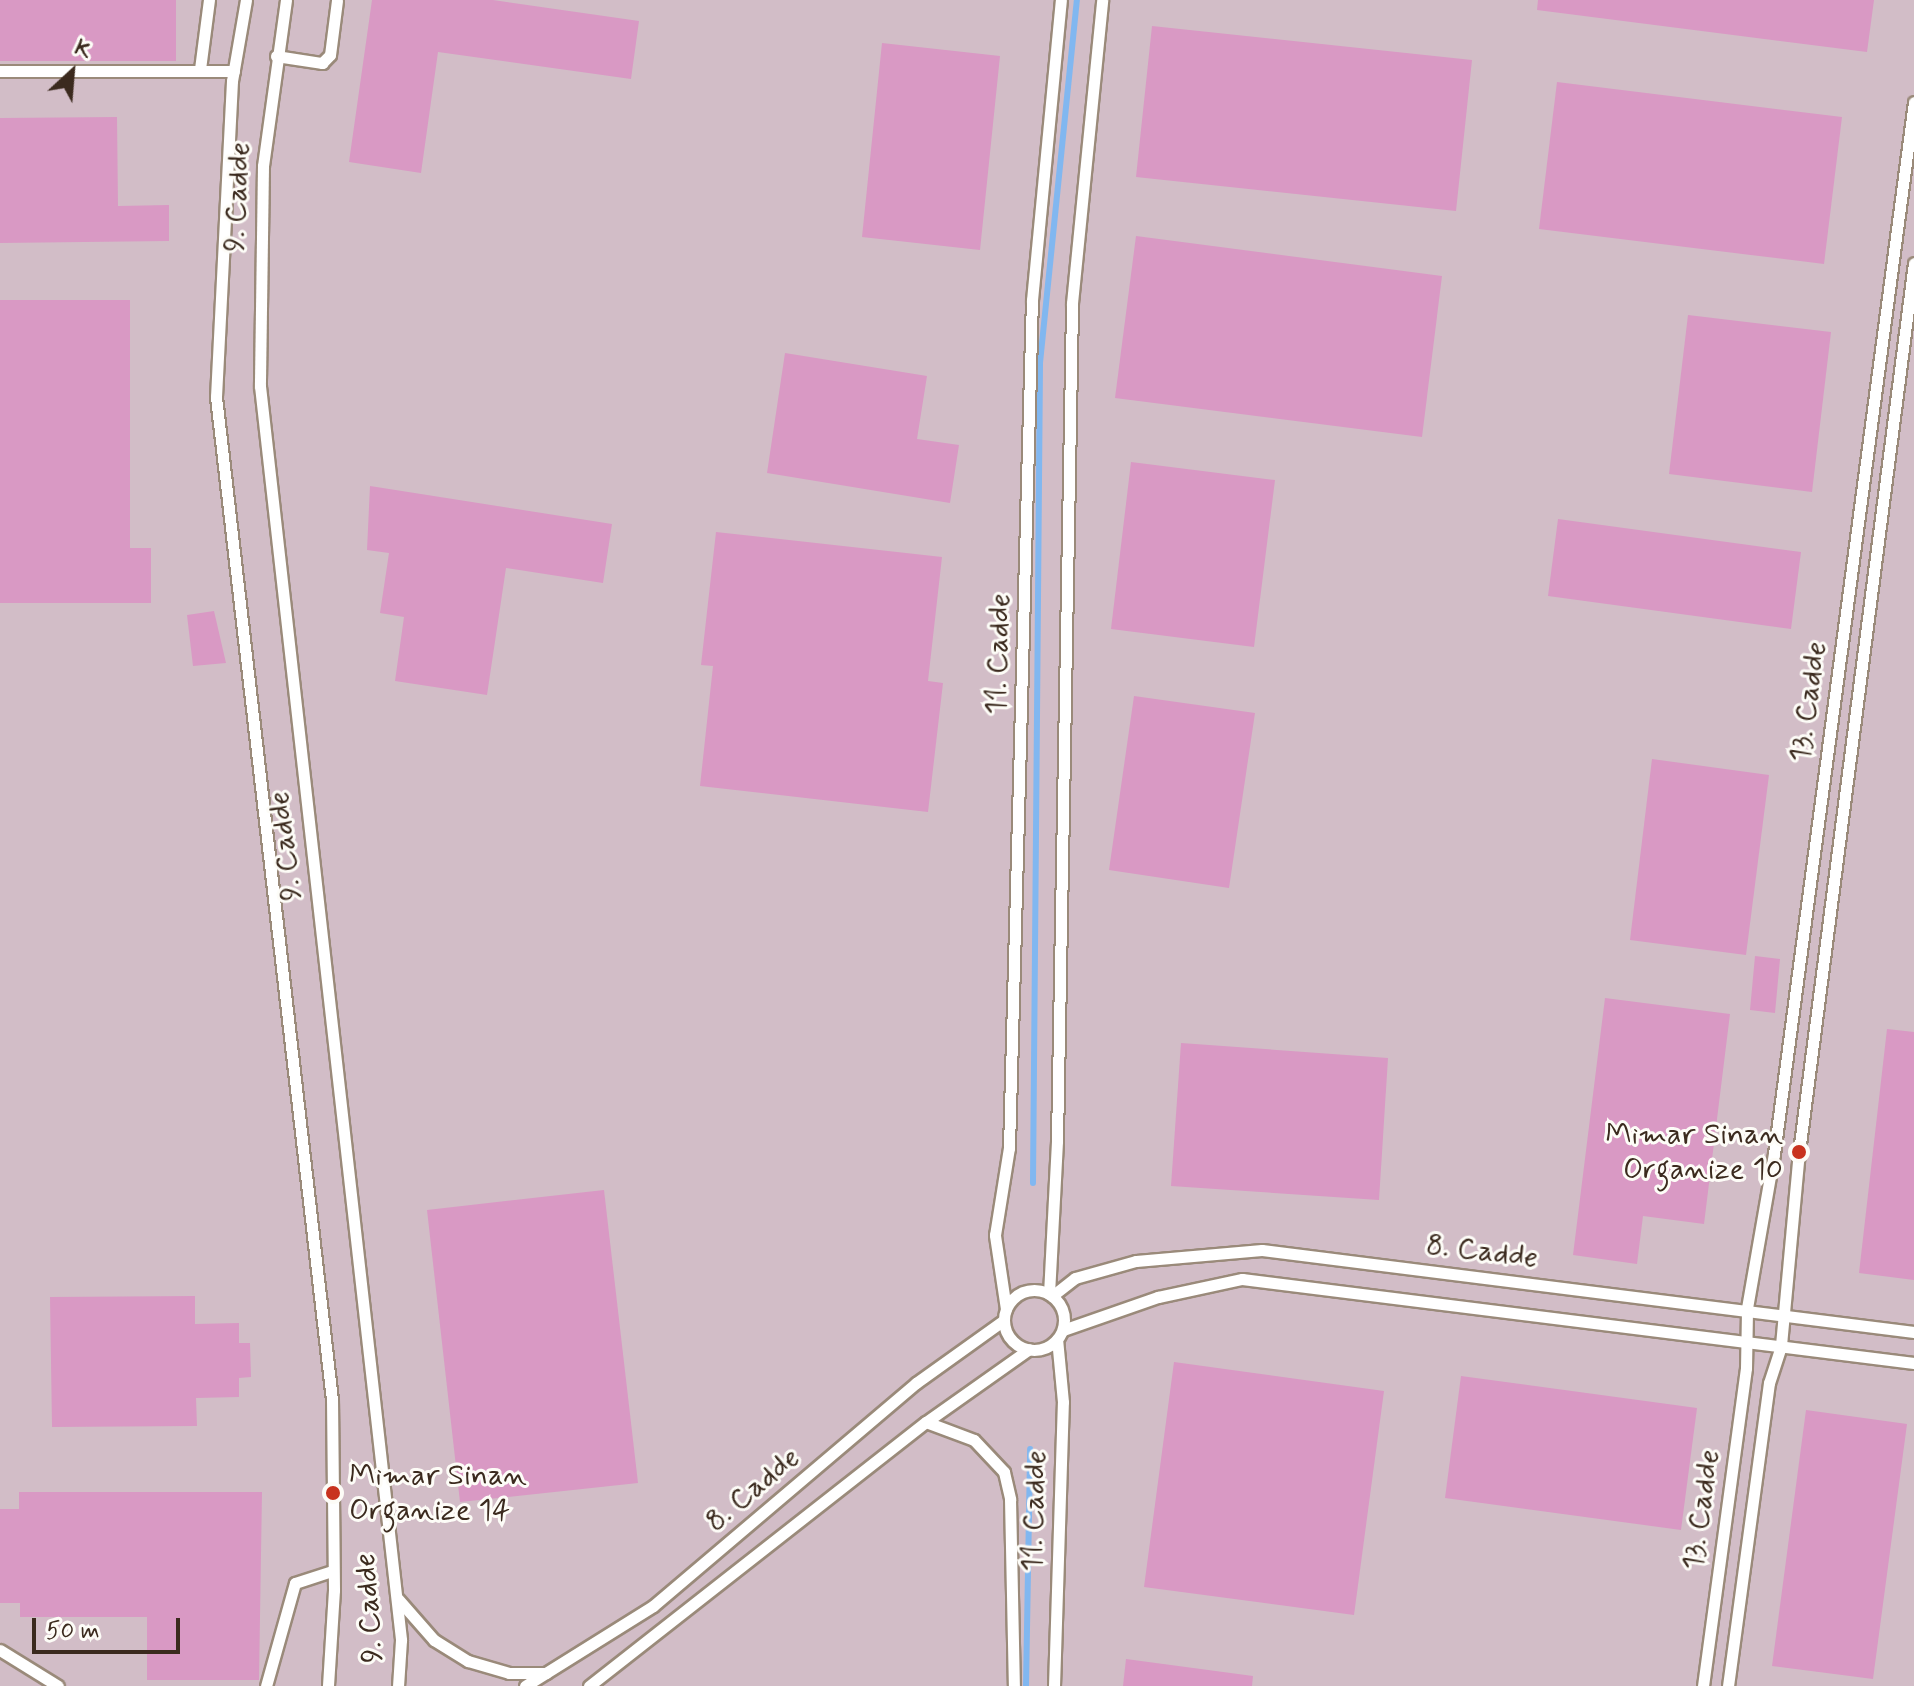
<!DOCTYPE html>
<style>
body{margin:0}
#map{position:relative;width:1914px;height:1686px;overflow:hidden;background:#f8e9d6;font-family:Mynerve,sans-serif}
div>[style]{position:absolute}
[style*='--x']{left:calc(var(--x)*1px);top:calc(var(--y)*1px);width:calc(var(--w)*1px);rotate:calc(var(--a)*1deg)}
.industrial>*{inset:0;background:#d2bdc7}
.stream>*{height:6px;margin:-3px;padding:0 3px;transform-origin:3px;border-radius:3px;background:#81b7f0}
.building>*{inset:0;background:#d999c4}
.roads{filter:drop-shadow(2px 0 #9a8a7a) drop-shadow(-2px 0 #9a8a7a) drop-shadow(0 2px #9a8a7a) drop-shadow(0 -2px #9a8a7a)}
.lane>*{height:11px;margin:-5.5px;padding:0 5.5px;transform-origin:5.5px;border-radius:5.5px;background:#fff}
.lane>.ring{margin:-5.5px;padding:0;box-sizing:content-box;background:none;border:11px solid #fff;border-radius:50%}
.dots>*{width:22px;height:22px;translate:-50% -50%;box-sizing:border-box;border:4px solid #fdfcf7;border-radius:50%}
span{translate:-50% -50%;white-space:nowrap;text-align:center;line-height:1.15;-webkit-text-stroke:6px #fdfcf7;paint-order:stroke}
.street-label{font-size:30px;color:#3b2a1e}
.poi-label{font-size:30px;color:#3b2a1e}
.right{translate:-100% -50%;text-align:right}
.left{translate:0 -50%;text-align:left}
.north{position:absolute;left:32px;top:32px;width:80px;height:80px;-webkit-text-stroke:6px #fdfcf7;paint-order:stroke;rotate:26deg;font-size:22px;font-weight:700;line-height:32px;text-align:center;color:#3b2a1e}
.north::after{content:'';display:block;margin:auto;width:28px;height:36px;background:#3b2a1e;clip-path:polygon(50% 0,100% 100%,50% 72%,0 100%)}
.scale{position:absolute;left:32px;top:1618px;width:148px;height:36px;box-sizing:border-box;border:4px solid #3b2a1e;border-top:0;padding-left:10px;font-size:24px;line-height:28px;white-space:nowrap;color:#3b2a1e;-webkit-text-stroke:6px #fdfcf7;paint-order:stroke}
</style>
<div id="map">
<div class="industrial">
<i style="clip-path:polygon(0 0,1914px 0,1914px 1686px,0 1686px)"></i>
</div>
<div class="stream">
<i style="--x:1033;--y:1183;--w:820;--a:-89.51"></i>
<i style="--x:1040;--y:363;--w:365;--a:-84.2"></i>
<i style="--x:1026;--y:1686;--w:237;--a:-89"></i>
</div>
<div class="building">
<i style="clip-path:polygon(0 0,176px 0,176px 61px,0 61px)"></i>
<i style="clip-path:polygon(372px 0,493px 0,639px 21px,631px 79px,438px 52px,421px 173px,349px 162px)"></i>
<i style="clip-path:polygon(1538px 0,1874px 0,1867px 52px,1537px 10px)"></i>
<i style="clip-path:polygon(1152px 26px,1472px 60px,1456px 211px,1136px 177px)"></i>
<i style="clip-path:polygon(882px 43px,1000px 56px,980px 250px,862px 237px)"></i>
<i style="clip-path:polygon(1557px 82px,1842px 117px,1824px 264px,1539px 229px)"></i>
<i style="clip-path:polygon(117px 117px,118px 206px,169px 205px,169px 241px,0 243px,0 118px)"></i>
<i style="clip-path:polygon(1136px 236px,1442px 276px,1422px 437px,1115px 398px)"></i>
<i style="clip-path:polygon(0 300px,130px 300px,130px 548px,151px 548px,151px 603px,0 603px)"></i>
<i style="clip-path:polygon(1688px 315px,1831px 332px,1812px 492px,1669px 474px)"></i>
<i style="clip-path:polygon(785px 353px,927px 376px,917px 439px,959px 445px,950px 503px,767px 473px)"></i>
<i style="clip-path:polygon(1131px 462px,1275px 480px,1254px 647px,1111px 629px)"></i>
<i style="clip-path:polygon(370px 486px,612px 524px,603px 583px,506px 568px,487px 695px,395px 681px,404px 617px,380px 613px,389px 553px,367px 550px)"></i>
<i style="clip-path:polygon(1558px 519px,1801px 552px,1791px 629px,1548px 596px)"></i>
<i style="clip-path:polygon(716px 532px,942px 557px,928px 681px,943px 683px,928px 812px,700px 786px,713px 666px,701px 665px)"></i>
<i style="clip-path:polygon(214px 611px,226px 663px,193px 666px,187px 615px)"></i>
<i style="clip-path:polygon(1134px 696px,1255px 713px,1229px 888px,1109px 870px)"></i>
<i style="clip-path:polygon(1652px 759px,1769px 775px,1746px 955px,1630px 940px)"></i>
<i style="clip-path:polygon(1755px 956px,1780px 959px,1775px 1013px,1750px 1010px)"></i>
<i style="clip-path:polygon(1605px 998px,1730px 1014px,1704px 1224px,1643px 1216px,1637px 1264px,1573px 1255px)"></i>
<i style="clip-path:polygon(1887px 1029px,1914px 1032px,1914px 1280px,1859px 1273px)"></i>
<i style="clip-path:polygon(1181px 1043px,1388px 1058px,1379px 1200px,1171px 1186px)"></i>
<i style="clip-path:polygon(604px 1190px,638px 1483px,460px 1502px,427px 1210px)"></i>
<i style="clip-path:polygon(195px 1296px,195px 1324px,239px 1323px,239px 1343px,250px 1343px,251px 1377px,239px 1378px,239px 1397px,196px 1398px,197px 1426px,52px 1427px,50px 1297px)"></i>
<i style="clip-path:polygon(1174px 1362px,1384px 1391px,1354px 1615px,1144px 1587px)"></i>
<i style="clip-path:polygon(1461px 1376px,1697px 1408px,1681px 1530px,1445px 1498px)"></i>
<i style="clip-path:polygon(1806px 1410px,1907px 1424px,1873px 1679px,1772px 1666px)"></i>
<i style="clip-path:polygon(19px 1492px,262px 1492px,259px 1680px,147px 1680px,147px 1617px,20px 1617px,20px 1603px,0 1603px,0 1509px,19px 1509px)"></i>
<i style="clip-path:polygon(1126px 1659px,1253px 1676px,1252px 1686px,1123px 1686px)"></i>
</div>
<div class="roads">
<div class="lane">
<i style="--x:246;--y:0;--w:82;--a:99.8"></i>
<i style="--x:232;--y:81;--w:316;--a:92.9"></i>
<i style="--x:216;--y:397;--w:1009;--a:83.4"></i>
<i style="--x:332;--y:1399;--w:191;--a:89.4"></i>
<i style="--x:334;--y:1590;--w:96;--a:93.6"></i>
<i style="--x:286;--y:0;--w:168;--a:97.9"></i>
<i style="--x:263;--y:166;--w:220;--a:90.8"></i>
<i style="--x:260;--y:386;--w:1262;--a:83.58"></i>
<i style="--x:401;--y:1640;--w:46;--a:93.7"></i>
<i style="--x:276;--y:56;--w:47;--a:8.7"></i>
<i style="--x:322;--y:63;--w:11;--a:-45"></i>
<i style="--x:330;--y:55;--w:55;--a:-82.7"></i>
<i style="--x:200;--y:69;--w:70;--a:-82.6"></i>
<i style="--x:0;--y:71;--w:234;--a:0"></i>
<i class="ring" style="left:1004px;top:1290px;width:49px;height:49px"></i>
<i style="--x:1049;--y:1294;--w:153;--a:-87"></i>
<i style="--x:1057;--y:1141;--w:838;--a:-88.97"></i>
<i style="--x:1072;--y:303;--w:304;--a:-84.3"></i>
<i style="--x:1052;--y:1296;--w:29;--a:-38"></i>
<i style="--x:1075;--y:1278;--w:63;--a:-15.6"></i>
<i style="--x:1136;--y:1261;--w:126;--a:-5"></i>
<i style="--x:1262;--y:1250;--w:657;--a:7.17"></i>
<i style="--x:1006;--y:1309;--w:75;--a:-98.5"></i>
<i style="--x:995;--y:1235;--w:88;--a:-80.9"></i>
<i style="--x:1009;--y:1148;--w:848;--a:-88.45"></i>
<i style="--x:1032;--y:300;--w:301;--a:-84.5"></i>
<i style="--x:1063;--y:1330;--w:101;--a:-19.2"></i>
<i style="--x:1158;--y:1297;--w:86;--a:-12.1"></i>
<i style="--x:1242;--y:1279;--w:677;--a:7.13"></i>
<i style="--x:926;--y:1422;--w:51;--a:20.6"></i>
<i style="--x:974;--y:1440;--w:44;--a:46.8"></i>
<i style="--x:1004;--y:1472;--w:28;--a:77"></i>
<i style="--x:1010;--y:1499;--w:187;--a:88.8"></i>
<i style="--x:398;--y:1599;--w:55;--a:48.7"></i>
<i style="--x:434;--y:1640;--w:40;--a:32"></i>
<i style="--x:468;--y:1661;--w:43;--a:16.3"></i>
<i style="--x:509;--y:1673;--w:37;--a:0"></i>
<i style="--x:0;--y:1650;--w:68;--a:31.8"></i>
<i style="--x:266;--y:1686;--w:107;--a:-74.3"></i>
<i style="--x:295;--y:1583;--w:40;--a:-18"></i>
<i style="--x:525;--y:1686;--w:151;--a:-32"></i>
<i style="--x:653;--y:1606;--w:345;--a:-40.3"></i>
<i style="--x:916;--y:1383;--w:108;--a:-35.6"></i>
<i style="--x:589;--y:1686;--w:428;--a:-38.1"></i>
<i style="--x:926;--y:1422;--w:126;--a:-35.3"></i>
<i style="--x:1054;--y:1686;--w:284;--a:-88.2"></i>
<i style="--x:1063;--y:1402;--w:63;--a:-95.4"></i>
<i style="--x:1703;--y:1686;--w:321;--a:-82.3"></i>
<i style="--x:1746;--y:1368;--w:60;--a:-89"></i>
<i style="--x:1747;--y:1308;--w:156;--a:-80.1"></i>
<i style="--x:1774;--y:1154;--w:1061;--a:-82.42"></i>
<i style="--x:1728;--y:1686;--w:306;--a:-82.3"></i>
<i style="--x:1769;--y:1383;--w:40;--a:-72"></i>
<i style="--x:1781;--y:1345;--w:194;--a:-84.7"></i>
<i style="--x:1799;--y:1152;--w:896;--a:-82.63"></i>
</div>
</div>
<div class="dots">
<i style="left:1799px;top:1152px;background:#c8321e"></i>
<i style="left:333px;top:1493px;background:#c8321e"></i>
</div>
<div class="street-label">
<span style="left:238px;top:197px;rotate:-87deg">9. Cadde</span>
<span style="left:999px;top:654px;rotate:-88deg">11. Cadde</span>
<span style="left:1809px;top:702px;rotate:-82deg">13. Cadde</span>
<span style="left:286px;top:846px;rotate:-97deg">9. Cadde</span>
<span style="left:1482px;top:1252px;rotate:7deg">8. Cadde</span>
<span style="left:753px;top:1490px;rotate:-40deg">8. Cadde</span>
<span style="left:1702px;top:1510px;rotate:-82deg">13. Cadde</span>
<span style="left:1035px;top:1511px;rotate:-88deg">11. Cadde</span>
<span style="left:370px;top:1608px;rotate:-94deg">9. Cadde</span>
</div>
<div class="poi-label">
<span class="right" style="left:1783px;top:1152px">Mimar Sinan<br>Organize 10</span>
<span class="left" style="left:349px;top:1493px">Mimar Sinan<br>Organize 14</span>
</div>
<div class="north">K</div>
<div class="scale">50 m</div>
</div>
